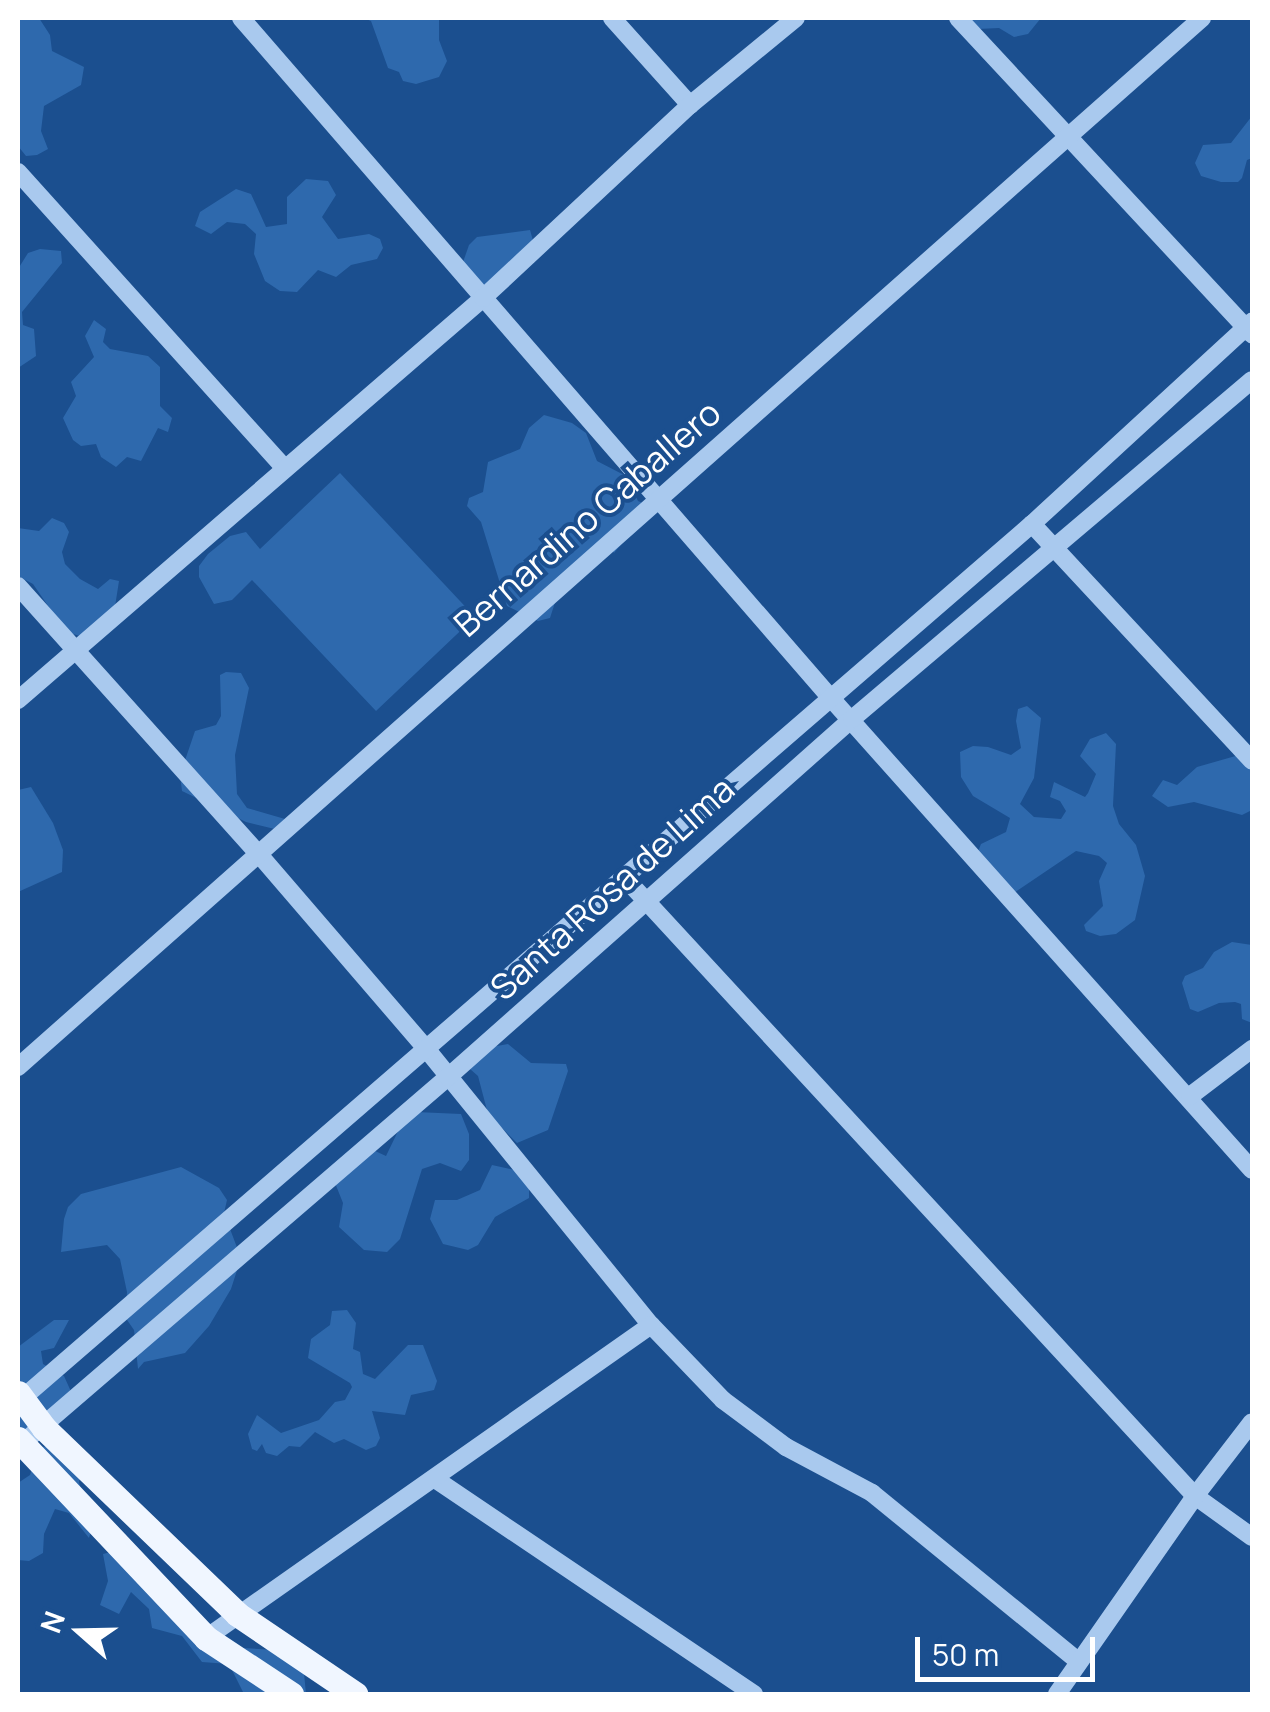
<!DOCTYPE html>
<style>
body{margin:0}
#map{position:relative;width:1270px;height:1712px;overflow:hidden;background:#1b4f8f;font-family:Manrope,sans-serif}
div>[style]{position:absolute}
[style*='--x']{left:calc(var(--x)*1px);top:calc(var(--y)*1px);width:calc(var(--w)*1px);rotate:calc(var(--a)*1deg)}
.green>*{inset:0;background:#2e69ad}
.minor>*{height:18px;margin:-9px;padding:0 9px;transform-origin:9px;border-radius:9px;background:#a9c9ee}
.major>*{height:25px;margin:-12.5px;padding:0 12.5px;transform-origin:12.5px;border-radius:12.5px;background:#f0f6ff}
span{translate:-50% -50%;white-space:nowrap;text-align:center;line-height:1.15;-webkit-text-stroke:8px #1b4f8f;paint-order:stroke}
.street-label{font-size:35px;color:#fff}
.frame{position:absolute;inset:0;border:20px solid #fff;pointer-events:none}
.north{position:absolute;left:30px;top:1582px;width:100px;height:100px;-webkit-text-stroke:8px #1b4f8f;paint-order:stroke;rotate:290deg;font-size:28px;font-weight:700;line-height:40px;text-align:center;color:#fff}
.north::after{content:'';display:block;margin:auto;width:35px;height:45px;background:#fff;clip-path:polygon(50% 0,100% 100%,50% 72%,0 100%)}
.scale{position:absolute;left:915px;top:1637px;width:180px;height:45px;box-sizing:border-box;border:5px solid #fff;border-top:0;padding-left:12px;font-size:30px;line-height:35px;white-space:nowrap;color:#fff;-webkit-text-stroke:8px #1b4f8f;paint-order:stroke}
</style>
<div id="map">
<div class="green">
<i style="clip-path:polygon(18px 18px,39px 18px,50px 35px,52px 51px,84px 67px,81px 85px,44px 106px,41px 131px,48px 149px,37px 155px,26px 156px,18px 146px)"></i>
<i style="clip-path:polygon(363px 18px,439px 18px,439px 40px,447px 61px,439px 77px,416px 84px,403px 81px,399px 72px,388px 68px,371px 21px)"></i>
<i style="clip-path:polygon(964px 18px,1041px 18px,1028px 34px,1014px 37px,999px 28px,978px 29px)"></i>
<i style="clip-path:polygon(1252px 116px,1252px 158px,1247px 160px,1242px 178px,1238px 182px,1221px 182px,1201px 176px,1195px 163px,1203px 145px,1231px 143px)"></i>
<i style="clip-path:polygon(306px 179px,328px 181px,336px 195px,322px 217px,338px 239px,369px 234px,380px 239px,383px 248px,377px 259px,351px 265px,336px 277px,318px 270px,297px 292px,280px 291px,265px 281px,254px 254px,256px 234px,245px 224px,227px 222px,211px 234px,195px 226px,200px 212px,236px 189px,251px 194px,266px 227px,287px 224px,287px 197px)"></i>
<i style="clip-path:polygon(530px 230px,534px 244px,491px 292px,462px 265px,469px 245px,477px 237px)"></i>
<i style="clip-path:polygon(40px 249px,61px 251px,62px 263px,22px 312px,23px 325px,34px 329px,36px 356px,18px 368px,18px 269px,28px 253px)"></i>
<i style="clip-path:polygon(94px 320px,106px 329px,103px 342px,110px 349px,148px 356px,160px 367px,160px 406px,172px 418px,168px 432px,158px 428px,141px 461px,127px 457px,116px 467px,101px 457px,96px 444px,81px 446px,73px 440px,63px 418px,76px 396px,71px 382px,94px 357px,85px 336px)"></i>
<i style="clip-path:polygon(544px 415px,572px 423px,586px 433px,597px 461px,626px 476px,638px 501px,645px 504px,638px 524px,614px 553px,607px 541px,561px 584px,550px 618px,538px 621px,507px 606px,481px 522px,467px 506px,469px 498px,483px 492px,488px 462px,520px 449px,529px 428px)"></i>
<i style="clip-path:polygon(340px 473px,475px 617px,376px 711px,252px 580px,232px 600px,214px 604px,199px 577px,199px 566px,208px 554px,230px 536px,246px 532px,260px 549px)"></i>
<i style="clip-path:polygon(52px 518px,64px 523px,69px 532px,62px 552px,65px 564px,80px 579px,98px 589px,110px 579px,119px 581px,114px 613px,80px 636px,66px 632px,33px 584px,18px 576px,18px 528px,39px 531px)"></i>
<i style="clip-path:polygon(226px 672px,241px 673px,249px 688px,235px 755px,237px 794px,247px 808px,285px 819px,287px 832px,246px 822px,182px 791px,180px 775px,195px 731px,216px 725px,221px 716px,220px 675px)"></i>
<i style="clip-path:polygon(1027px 706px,1041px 718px,1034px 778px,1020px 804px,1034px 817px,1061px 819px,1066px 811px,1060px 801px,1050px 797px,1054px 782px,1085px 797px,1088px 793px,1096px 774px,1080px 756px,1090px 739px,1106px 733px,1116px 744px,1113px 806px,1119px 824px,1136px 845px,1145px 876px,1135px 920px,1116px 934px,1100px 936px,1086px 931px,1084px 925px,1103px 906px,1099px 881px,1107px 863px,1099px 856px,1076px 851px,1008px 897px,975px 859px,981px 844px,1006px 832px,1010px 818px,973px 796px,961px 777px,960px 752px,973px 746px,988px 747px,1011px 755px,1021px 748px,1016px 721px,1018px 709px)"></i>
<i style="clip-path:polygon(1239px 755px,1252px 757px,1252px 810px,1242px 815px,1194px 802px,1168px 807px,1152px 796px,1163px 780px,1177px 785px,1197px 767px)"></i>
<i style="clip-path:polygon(31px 787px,53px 823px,63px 850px,62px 872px,18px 892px,18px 790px)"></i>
<i style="clip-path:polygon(1232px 942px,1252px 945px,1252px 1023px,1242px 1019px,1241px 1004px,1235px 1002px,1219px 1003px,1198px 1012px,1190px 1009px,1182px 983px,1185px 976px,1203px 968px,1214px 952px)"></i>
<i style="clip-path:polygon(508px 1044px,531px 1063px,566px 1064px,568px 1071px,548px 1130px,517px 1143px,488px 1114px,478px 1076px,470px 1069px,480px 1049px)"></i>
<i style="clip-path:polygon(416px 1112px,461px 1114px,469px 1134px,469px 1160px,461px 1171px,440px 1163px,422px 1169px,400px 1239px,387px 1252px,364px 1250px,339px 1227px,343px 1203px,335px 1183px,345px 1154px,360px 1144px,386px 1156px,401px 1125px)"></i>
<i style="clip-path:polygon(492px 1165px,515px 1170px,529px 1184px,529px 1198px,495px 1217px,478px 1245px,468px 1250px,443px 1244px,430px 1219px,435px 1200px,457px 1200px,480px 1190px)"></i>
<i style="clip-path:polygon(181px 1167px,219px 1188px,227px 1200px,224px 1213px,241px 1258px,231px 1289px,209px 1326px,185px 1353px,144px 1362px,138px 1369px,134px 1330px,125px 1317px,127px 1292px,120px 1259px,107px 1245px,61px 1252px,64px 1219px,68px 1207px,81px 1194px)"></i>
<i style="clip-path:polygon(347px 1310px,356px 1323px,353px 1349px,360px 1352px,363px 1374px,375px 1379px,408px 1345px,423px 1345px,437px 1381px,434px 1390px,411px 1395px,405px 1415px,372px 1411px,380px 1438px,376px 1446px,366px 1450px,344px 1439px,334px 1443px,315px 1432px,300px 1447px,289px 1446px,277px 1456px,266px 1453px,262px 1444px,257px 1451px,252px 1449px,248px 1434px,257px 1415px,281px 1433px,319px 1420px,335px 1402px,345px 1400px,352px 1387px,350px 1383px,308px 1358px,311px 1339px,330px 1325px,332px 1311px)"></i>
<i style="clip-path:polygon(54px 1320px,69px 1320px,54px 1348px,41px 1351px,43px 1364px,64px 1376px,73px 1396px,18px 1437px,18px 1347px)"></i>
<i style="clip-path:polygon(47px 1446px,81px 1473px,79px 1482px,91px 1531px,89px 1538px,69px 1513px,55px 1509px,44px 1534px,43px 1553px,29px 1561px,18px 1560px,18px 1483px,30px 1475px,38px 1448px)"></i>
<i style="clip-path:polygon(111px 1552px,131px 1572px,243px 1648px,277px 1650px,304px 1673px,306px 1694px,244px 1694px,229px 1664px,202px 1662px,182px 1636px,152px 1628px,149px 1609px,131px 1592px,119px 1614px,100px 1605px,108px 1581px,103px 1554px)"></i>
</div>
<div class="minor">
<i style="--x:241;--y:18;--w:897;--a:49.07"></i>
<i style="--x:829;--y:696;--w:635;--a:48.25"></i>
<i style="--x:612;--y:18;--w:117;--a:48.1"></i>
<i style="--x:958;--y:18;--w:432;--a:47.1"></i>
<i style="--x:18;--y:172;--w:396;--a:48"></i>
<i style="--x:1032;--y:524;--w:323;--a:47.1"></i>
<i style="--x:18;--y:586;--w:358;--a:48.1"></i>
<i style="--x:257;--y:852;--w:262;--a:49.3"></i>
<i style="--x:428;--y:1051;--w:353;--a:50.9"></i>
<i style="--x:651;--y:1325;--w:104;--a:46.2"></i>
<i style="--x:723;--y:1400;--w:79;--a:36.7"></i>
<i style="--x:786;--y:1447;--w:98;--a:28.1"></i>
<i style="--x:872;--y:1493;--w:266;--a:39.2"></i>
<i style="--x:18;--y:700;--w:615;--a:-40.84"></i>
<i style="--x:483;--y:298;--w:283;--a:-43"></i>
<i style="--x:690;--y:105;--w:137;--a:-39.4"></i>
<i style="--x:624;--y:877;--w:842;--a:47.31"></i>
<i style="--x:1195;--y:1496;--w:70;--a:35.7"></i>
<i style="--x:18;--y:1067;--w:1582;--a:-41.54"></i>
<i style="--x:1190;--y:1096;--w:78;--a:-37.2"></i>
<i style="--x:18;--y:1402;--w:1341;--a:-40.89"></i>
<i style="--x:1032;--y:524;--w:299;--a:-42.6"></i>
<i style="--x:18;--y:1447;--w:567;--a:-40.71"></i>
<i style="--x:448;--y:1077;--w:540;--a:-41.55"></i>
<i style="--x:852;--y:719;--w:524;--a:-40.28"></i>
<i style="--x:435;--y:1479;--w:385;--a:34"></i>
<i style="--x:206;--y:1638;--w:544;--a:-35.12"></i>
<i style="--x:1057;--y:1694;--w:241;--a:-55.1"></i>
<i style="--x:1195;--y:1496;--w:93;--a:-52.4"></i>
</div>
<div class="major">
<i style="--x:18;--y:1393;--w:44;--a:53.4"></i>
<i style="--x:44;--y:1428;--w:268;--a:43.9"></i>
<i style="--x:237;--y:1614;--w:143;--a:34.1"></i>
<i style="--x:18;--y:1439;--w:274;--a:46.6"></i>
<i style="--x:206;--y:1638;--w:102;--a:33.4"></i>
</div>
<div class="street-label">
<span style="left:587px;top:518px;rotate:-41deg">Bernardino Caballero</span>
<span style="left:612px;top:888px;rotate:-42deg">Santa Rosa de Lima</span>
</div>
<div class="frame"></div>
<div class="north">N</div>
<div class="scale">50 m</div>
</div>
